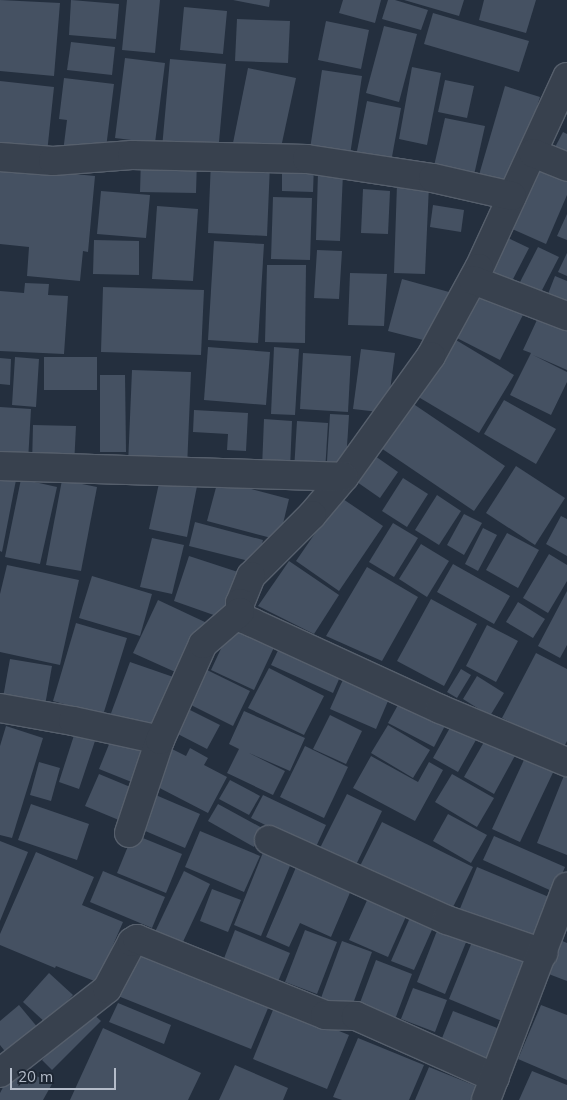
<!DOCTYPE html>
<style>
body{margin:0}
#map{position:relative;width:567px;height:1100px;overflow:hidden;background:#242f3e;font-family:Mulish,sans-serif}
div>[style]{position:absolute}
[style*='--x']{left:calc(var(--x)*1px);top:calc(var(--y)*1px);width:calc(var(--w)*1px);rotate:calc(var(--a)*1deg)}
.building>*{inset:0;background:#455162}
.roads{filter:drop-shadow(1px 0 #565f6c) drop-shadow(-1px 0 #565f6c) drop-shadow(0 1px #565f6c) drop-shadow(0 -1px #565f6c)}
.minor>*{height:28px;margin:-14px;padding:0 14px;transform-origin:14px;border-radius:14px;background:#38414e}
span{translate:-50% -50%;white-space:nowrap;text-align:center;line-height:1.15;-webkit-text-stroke:4.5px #1d2633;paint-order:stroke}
.scale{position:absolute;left:10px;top:1068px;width:106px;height:22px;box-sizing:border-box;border:2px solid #b4bcc9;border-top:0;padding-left:6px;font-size:15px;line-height:18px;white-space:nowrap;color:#b4bcc9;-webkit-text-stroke:4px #1d2633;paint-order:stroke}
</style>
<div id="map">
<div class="building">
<i style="clip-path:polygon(0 0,60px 3px,54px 76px,0 71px)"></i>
<i style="clip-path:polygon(71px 0,119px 4px,116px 39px,69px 35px)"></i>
<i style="clip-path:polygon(127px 0,160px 0,155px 53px,122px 50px)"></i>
<i style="clip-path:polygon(233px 0,270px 0,269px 7px)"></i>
<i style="clip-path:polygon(343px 0,381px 0,375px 23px,339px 13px)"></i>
<i style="clip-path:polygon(388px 0,395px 0,428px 10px,421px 30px,382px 19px)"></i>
<i style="clip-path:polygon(404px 0,464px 0,459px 16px)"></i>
<i style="clip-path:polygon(484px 0,536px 0,526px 33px,479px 20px)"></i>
<i style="clip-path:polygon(184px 7px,227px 11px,223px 54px,180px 50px)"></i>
<i style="clip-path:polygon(433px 13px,529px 41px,519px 72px,424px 44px)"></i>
<i style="clip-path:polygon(237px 19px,290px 21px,288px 63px,235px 61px)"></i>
<i style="clip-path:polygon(326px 21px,369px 30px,361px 69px,318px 60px)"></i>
<i style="clip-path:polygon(384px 26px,417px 34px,399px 102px,366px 93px)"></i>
<i style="clip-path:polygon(71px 42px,115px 47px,112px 75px,67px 70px)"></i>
<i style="clip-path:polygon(125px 58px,165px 63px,155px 143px,115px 138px)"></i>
<i style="clip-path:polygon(170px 59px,226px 64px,218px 153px,162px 148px)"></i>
<i style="clip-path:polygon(412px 67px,441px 73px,427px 145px,399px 139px)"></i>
<i style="clip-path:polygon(248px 68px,296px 78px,280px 152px,233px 143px)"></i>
<i style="clip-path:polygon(322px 70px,362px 76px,350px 155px,310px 149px)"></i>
<i style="clip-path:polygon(64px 78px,114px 84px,105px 156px,63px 152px,67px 120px,59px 119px)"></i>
<i style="clip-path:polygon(445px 80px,474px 86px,467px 118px,438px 112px)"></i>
<i style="clip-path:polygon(0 81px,54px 87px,47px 153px,0 148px)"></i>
<i style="clip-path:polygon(505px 86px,540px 97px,513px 185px,479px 175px)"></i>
<i style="clip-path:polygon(367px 101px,401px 108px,391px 162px,356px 156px)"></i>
<i style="clip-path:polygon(445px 118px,485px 126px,474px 175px,434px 166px)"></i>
<i style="clip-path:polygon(563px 132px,567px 134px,567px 161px,552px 153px)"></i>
<i style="clip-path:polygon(141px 158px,197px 159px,196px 193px,140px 192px)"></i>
<i style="clip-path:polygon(540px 159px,567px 170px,567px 195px,546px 244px,510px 228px)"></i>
<i style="clip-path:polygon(211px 161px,270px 164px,267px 236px,208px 233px)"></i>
<i style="clip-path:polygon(282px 163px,314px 164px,313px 192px,282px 191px)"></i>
<i style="clip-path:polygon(0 167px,95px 176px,88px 252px,83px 251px,80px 281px,27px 276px,29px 247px,0 244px)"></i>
<i style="clip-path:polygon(318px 172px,343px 173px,340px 241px,316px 240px)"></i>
<i style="clip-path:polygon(397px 184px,429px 185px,425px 274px,394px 273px)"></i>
<i style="clip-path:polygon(363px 189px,390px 191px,388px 234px,361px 233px)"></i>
<i style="clip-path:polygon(101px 191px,150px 195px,146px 238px,97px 234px)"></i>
<i style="clip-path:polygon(273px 197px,312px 198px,310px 260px,271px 259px)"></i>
<i style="clip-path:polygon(433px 205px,464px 210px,461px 232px,430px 227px)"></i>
<i style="clip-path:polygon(157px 206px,198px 209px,193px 281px,152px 279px)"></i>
<i style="clip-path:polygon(567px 214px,567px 240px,557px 236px)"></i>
<i style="clip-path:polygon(504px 236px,529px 248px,511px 283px,486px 271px)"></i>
<i style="clip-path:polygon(94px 240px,139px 241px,139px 275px,93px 274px)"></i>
<i style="clip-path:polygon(214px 241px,264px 244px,258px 343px,208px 340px)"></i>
<i style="clip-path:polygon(538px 247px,559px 257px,540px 294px,519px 284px)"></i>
<i style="clip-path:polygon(317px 250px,342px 251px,339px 299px,314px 298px)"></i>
<i style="clip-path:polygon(567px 253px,567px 276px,558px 272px)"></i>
<i style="clip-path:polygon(267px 265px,306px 265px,305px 343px,265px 342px)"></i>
<i style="clip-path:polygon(350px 273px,387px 274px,384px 326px,348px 325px)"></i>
<i style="clip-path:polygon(555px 276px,567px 281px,567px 302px,548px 294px)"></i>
<i style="clip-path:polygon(402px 279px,449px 292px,435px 343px,388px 331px)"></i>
<i style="clip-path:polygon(25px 283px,49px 284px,48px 295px,68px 296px,64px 354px,0 351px,0 291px,24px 293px)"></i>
<i style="clip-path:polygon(479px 285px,526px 309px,500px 360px,453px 336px)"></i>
<i style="clip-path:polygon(103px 287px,204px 290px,201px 355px,101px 352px)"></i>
<i style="clip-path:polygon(543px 307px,567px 318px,567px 370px,533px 355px,567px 372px,567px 382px,551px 415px,510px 395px,531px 353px,523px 350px)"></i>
<i style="clip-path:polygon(451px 337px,514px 375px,479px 433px,415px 395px)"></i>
<i style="clip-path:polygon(208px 347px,270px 352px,266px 405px,204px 400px)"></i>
<i style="clip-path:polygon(274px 347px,299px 349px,295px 415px,271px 414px)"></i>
<i style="clip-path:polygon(361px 349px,395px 353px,387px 413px,353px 409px)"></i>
<i style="clip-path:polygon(303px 353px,351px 356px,348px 412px,300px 409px)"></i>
<i style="clip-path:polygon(15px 357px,39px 359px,36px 407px,12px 405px)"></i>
<i style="clip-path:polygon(44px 357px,97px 357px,97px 390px,44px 390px)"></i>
<i style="clip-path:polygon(0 358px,11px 359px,10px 385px,0 384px)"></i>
<i style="clip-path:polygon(132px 370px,191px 372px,187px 468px,128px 465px)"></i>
<i style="clip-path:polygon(100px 375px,125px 375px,126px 452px,100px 452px)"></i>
<i style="clip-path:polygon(504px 400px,556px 429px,536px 464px,484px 434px)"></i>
<i style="clip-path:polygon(409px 401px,505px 466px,474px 511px,378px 446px)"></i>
<i style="clip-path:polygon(0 407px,31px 409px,28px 461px,0 460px)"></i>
<i style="clip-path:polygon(194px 410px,248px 413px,246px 451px,227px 450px,228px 434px,193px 432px)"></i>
<i style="clip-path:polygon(330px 414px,349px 415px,346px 462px,327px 461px)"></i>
<i style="clip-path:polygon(264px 419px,292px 421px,290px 469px,262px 468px)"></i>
<i style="clip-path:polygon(297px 421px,328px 423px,325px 472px,294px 470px)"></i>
<i style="clip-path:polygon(33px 425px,76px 426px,74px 466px,32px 465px)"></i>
<i style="clip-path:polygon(375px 456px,398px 472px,380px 498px,357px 482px)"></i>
<i style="clip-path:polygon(516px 466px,565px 498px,535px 545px,486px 513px)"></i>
<i style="clip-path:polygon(161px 474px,198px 481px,187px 537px,149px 529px)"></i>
<i style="clip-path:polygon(0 477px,16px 480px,2px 552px,0 551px)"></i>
<i style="clip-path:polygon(403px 478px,428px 494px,407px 527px,382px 511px)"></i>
<i style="clip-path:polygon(21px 479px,57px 487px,40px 564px,5px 557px)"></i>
<i style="clip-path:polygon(62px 480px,97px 487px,81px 571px,46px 565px)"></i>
<i style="clip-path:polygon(218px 480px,289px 499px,279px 540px,207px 521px)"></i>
<i style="clip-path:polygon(437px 495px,461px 511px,439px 545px,415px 530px)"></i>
<i style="clip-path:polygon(340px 497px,383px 526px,339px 591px,296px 561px)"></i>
<i style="clip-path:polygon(464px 514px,482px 523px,464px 555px,447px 545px)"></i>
<i style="clip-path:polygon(561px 516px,567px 519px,567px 556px,546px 544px)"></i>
<i style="clip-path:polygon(195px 522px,263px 540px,257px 563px,189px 546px)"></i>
<i style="clip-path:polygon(393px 523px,418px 538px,394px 577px,369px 562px)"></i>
<i style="clip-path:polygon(483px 528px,497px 535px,478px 571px,465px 564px)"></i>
<i style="clip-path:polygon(507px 533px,539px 550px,518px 588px,486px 570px)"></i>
<i style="clip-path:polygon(152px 538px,184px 545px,172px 594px,140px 587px)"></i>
<i style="clip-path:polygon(421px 544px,449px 561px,427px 597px,399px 579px)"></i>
<i style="clip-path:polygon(549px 554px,567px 565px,567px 581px,548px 613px,523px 598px)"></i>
<i style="clip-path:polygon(189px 556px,241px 573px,225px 619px,174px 601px)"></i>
<i style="clip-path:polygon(289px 561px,339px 595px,314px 634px,258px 606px)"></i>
<i style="clip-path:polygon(453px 564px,510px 596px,494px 624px,437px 592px)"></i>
<i style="clip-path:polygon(7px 565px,79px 580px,60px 665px,0 652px,0 594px)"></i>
<i style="clip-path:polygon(367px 567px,418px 597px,382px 661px,326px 636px)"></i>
<i style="clip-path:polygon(92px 576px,152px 594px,140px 636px,79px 618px)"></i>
<i style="clip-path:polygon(567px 591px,567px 645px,560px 658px,538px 646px)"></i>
<i style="clip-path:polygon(431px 599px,477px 624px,444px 686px,397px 661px)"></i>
<i style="clip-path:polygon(158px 600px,207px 623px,182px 675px,133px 653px)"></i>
<i style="clip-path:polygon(518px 602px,545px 619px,533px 638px,506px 622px)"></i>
<i style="clip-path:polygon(76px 623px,127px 638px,103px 715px,53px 701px)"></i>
<i style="clip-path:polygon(233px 623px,276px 643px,254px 690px,211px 670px)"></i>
<i style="clip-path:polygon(487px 625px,518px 641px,496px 682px,466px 666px)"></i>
<i style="clip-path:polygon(282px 642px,343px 670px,333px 693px,271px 665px)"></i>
<i style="clip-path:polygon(536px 653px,567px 669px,567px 741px,563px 749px,502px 718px)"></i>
<i style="clip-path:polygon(10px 659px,52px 666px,44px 711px,2px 703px)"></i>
<i style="clip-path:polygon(130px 662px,182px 680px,161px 735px,110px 716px)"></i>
<i style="clip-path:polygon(269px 668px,324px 696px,304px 735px,248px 708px)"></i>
<i style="clip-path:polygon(461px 669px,471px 675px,457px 698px,447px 692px)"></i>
<i style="clip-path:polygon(207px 670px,250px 691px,233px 726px,189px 704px)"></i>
<i style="clip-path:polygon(345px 675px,391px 694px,376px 729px,330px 709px)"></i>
<i style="clip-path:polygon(477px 676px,504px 693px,490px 716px,463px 699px)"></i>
<i style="clip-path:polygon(404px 694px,449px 718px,434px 747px,388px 723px)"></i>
<i style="clip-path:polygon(182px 706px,220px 725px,207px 749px,170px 730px)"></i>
<i style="clip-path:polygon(244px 711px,305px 738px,290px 771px,249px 753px,285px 771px,273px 795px,227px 773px,239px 749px,229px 744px)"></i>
<i style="clip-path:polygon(330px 715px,362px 731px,346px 764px,313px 749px)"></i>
<i style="clip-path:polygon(456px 717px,481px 731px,458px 772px,433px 758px)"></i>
<i style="clip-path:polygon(388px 725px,430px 750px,413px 778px,371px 753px)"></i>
<i style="clip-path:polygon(6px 726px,43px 738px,12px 838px,0 835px,0 746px)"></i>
<i style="clip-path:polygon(76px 729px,97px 735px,79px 789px,59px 782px)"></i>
<i style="clip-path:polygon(114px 732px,149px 746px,134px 783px,99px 769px)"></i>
<i style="clip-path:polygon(488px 735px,517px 752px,494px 794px,464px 777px)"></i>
<i style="clip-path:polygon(166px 746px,186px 756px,190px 748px,208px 758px,204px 765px,227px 777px,208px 813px,148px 782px)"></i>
<i style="clip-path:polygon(305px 746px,348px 767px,324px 818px,280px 797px)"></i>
<i style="clip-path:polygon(529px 749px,558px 762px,520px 842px,492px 829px)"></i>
<i style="clip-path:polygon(371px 756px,418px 782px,429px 762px,443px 770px,415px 821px,353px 788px)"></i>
<i style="clip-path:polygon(39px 762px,60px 768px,51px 801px,30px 795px)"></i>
<i style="clip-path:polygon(567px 768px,567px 855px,537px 843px)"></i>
<i style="clip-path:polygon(99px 774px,140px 791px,126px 823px,85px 806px)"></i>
<i style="clip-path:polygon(452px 774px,494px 798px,477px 827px,435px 802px)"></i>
<i style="clip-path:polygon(230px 780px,260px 796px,249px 815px,219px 799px)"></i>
<i style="clip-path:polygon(151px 793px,200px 814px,185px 848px,136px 827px)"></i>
<i style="clip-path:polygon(347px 794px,382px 811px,355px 867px,319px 850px)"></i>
<i style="clip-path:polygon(263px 795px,326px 825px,315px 849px,251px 818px)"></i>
<i style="clip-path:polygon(31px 804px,89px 824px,77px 860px,18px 840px)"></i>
<i style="clip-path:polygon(218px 804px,264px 829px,254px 847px,208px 821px)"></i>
<i style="clip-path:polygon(448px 814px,487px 835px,471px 863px,433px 841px)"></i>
<i style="clip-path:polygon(382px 822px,473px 867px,448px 917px,357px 872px)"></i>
<i style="clip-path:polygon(200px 831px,260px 856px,244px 892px,185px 867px)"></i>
<i style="clip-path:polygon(133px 834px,182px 854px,166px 893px,117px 873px)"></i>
<i style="clip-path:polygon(494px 836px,565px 867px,554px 892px,483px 860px)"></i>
<i style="clip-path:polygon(0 841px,28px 852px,0 921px)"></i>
<i style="clip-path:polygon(264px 850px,292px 861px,261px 936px,234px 925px)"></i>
<i style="clip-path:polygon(36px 852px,94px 877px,82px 905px,123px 922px,97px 982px,56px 966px,55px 968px,0 945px,0 934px)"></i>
<i style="clip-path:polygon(300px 858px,355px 881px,331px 937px,300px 923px,289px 947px,266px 937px)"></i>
<i style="clip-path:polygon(477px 867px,561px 902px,540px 950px,457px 916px)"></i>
<i style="clip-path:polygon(103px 871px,165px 897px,152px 928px,90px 902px)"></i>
<i style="clip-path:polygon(184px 871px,210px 884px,181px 946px,154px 934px)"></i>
<i style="clip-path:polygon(212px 889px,241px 900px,228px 932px,200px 921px)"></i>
<i style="clip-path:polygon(369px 896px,408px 912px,388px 957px,349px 940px)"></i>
<i style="clip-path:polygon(412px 913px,435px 923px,414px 970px,391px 961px)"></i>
<i style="clip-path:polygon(440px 923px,469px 935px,445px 994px,417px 982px)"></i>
<i style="clip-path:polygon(235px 930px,290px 953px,277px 984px,223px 961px)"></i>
<i style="clip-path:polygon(305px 930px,337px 942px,317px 994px,285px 982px)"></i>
<i style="clip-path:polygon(476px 932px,536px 956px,509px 1024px,449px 999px)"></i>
<i style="clip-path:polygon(560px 940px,567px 943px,567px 981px,546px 973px)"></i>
<i style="clip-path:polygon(342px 941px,372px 952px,351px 1009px,321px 998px)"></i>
<i style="clip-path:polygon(138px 948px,271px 1001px,251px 1049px,118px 996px)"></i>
<i style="clip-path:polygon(376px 960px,412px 974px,394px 1022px,358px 1008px)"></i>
<i style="clip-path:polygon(49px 973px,73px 995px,47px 1024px,23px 1002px)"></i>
<i style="clip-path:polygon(413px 988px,447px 1000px,435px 1032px,401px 1019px)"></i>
<i style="clip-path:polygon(118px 1003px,171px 1025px,164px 1044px,109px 1022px)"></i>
<i style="clip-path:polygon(19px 1005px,43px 1034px,11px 1059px,0 1045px,0 1021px)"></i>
<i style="clip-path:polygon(275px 1005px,349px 1035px,327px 1089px,253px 1059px)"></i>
<i style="clip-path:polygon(541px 1005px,567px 1015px,567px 1080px,518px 1059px)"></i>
<i style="clip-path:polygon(90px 1011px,101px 1021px,52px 1070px,42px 1060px)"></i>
<i style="clip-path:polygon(453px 1011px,505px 1031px,490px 1069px,438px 1048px)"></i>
<i style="clip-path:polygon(103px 1028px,201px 1073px,188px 1100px,70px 1100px)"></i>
<i style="clip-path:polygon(358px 1038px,424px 1065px,409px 1100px,342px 1100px,333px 1097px)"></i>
<i style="clip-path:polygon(15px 1065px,52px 1084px,43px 1100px,0 1100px,0 1093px)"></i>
<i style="clip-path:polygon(235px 1065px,288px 1088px,283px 1100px,219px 1100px)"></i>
<i style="clip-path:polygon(429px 1067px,481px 1088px,476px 1100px,415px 1100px)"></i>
<i style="clip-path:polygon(532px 1071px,567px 1085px,567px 1100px,519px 1100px)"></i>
</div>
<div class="roads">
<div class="minor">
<i style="--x:567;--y:77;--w:210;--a:114.7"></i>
<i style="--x:479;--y:268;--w:100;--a:118.6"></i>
<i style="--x:431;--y:356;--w:149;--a:125.7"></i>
<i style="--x:344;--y:477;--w:50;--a:130.1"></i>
<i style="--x:312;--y:515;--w:86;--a:135"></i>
<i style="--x:251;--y:576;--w:29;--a:112"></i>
<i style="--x:240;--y:603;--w:9;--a:90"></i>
<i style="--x:240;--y:612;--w:8;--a:60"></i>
<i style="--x:244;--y:619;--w:10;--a:24"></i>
<i style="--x:253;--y:623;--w:206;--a:24.7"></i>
<i style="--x:440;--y:709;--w:138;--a:22.7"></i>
<i style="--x:533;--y:153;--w:37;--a:22"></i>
<i style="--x:0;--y:157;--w:53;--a:4.3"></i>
<i style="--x:53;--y:161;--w:79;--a:-4.3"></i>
<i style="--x:132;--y:155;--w:175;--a:1.3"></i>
<i style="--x:307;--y:159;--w:127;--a:8.6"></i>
<i style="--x:433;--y:178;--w:81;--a:12.8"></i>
<i style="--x:473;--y:280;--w:101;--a:21"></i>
<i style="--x:0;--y:466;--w:344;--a:1.8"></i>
<i style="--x:0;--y:708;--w:74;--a:10.1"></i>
<i style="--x:73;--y:721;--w:89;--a:12.3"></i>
<i style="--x:129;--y:833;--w:98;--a:-71.6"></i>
<i style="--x:160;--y:740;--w:105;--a:-65.9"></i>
<i style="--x:203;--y:644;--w:49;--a:-40.9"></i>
<i style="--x:269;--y:840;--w:195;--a:24.2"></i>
<i style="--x:447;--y:920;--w:102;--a:19"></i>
<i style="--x:0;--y:1073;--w:136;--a:-38.1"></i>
<i style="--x:107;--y:989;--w:53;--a:-62"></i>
<i style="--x:132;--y:942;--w:6;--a:-31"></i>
<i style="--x:137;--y:939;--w:203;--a:22"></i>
<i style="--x:325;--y:1015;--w:31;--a:2"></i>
<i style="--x:356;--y:1016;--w:152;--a:24"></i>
<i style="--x:486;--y:1100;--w:228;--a:-69.2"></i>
</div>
</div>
<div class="scale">20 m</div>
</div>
